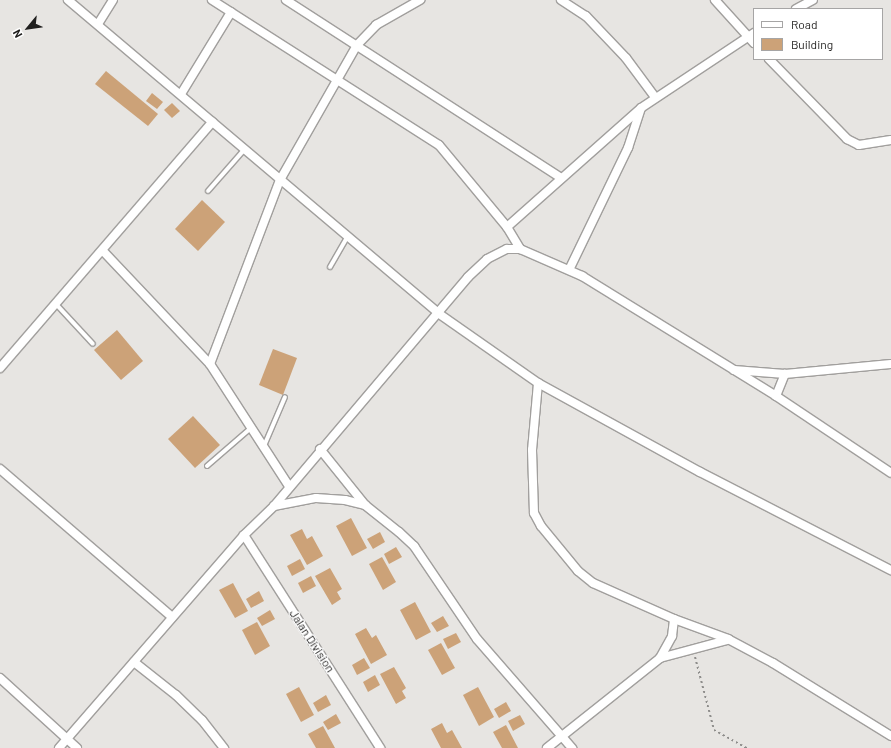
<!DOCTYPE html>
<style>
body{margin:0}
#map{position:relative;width:891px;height:748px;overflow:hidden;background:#e7e5e2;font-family:Barlow,sans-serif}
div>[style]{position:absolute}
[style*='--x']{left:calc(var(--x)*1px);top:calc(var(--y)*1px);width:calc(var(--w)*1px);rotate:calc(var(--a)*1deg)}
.building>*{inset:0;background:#cca278}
.path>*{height:2px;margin-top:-1px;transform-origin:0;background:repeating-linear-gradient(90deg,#8e8d8b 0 2px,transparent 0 5px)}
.roads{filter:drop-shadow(1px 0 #a19f9d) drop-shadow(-1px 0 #a19f9d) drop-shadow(0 1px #a19f9d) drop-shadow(0 -1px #a19f9d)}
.lane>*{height:4px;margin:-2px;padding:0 2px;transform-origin:2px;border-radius:2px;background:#fff}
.street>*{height:8px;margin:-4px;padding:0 4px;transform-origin:4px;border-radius:4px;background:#fff}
span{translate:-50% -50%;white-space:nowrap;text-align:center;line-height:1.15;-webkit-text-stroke:3px #fff;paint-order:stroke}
.street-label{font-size:12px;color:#201f1e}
.legend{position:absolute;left:753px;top:8px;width:130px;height:52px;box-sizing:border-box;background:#fff;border:1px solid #a6a5a5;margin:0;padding:5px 7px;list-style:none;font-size:12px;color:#201f1e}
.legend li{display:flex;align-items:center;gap:8px;height:20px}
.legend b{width:20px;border:1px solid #a6a5a5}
.north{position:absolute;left:8px;top:8px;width:40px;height:40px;-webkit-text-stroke:3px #fff;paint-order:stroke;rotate:241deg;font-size:11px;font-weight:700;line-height:16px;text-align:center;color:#201f1e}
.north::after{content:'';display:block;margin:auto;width:14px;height:18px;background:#201f1e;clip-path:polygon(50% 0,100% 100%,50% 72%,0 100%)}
</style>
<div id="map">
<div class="building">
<i style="clip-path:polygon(106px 71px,158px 114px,148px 126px,95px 84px)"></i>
<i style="clip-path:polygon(152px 93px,163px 102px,157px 109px,146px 101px)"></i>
<i style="clip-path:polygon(172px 103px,180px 111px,172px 118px,164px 110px)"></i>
<i style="clip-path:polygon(202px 200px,225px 222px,198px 251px,175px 229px)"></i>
<i style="clip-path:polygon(117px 330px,143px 361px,121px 380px,94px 350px)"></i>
<i style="clip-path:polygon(273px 349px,297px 358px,283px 395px,259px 385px)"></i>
<i style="clip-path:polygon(193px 416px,220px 445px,195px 468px,168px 439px)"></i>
<i style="clip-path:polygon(351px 518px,367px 548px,352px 556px,336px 526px)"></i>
<i style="clip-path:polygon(302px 529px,307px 539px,312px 536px,323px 556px,307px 565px,290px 535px)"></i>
<i style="clip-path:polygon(380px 532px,385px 542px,373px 549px,367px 539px)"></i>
<i style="clip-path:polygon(396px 547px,402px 557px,389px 564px,384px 554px)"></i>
<i style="clip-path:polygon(382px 557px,396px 582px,383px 590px,369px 564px)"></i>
<i style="clip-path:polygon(300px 559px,305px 569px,292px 576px,287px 566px)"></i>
<i style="clip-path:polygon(330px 568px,342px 589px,337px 592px,341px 599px,332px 605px,315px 576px)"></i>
<i style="clip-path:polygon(311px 576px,316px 586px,303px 593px,298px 583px)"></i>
<i style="clip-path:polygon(233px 583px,248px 611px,235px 618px,219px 590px)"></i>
<i style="clip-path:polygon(259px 591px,264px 601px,251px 608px,246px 599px)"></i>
<i style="clip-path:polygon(415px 602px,431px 632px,416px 640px,400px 610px)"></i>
<i style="clip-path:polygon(270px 610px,275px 619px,262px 626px,257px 618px)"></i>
<i style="clip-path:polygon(443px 616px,449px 626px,437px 632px,431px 623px)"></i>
<i style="clip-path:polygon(257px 622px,270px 646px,255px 655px,242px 630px)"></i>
<i style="clip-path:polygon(366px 628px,372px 638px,376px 635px,387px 655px,371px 664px,355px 634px)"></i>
<i style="clip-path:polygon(456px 633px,461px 642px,448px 649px,443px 639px)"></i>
<i style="clip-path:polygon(441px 643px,455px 668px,442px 675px,428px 650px)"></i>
<i style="clip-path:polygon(364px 658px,370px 668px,357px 675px,352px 665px)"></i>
<i style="clip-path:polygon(394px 667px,406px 688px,402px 691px,406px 698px,396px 704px,380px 674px)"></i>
<i style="clip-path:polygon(375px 675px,380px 685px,368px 692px,363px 682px)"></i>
<i style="clip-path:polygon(299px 687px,314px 715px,301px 722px,286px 694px)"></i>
<i style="clip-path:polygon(478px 687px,494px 717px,479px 726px,463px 695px)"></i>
<i style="clip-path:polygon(326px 695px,331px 705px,318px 712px,313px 703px)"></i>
<i style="clip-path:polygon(506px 702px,511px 711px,499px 718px,494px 709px)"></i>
<i style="clip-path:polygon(336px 714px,341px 723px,328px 730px,323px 722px)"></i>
<i style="clip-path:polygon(520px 715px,525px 724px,513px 731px,508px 721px)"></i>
<i style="clip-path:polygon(442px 723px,447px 733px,452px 730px,462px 748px,441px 748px,431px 729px)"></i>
<i style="clip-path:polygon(506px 725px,518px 748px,502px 748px,493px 732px)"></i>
<i style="clip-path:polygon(323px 726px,335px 748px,316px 748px,308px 734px)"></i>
</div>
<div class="path">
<i style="--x:695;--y:657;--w:75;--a:75.4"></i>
<i style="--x:714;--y:730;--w:38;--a:29"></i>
</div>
<div class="roads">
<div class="lane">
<i style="--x:208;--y:191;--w:55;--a:-48.7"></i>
<i style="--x:330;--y:267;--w:34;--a:-60"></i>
<i style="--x:56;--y:304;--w:54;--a:47.2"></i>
<i style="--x:264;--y:446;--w:53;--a:-66.8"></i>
<i style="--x:207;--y:466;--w:58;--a:-40.8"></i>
</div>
<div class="street">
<i style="--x:68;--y:0;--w:485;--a:40.2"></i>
<i style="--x:438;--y:313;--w:122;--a:35"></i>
<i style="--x:538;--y:383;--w:185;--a:28.8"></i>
<i style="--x:700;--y:472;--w:215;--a:27.2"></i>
<i style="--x:212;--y:0;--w:269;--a:32.6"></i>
<i style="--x:439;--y:145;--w:107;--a:50.3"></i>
<i style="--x:507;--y:227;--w:26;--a:59"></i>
<i style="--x:286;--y:0;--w:328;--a:32.9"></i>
<i style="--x:561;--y:0;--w:30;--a:33"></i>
<i style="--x:586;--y:16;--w:58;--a:46.4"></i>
<i style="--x:626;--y:58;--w:49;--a:53.4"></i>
<i style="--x:715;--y:0;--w:58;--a:47.8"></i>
<i style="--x:796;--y:9;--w:19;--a:-28"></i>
<i style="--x:98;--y:24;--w:28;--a:-58"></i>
<i style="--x:769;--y:59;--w:112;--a:45.7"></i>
<i style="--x:847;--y:139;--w:13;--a:27"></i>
<i style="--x:859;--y:145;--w:32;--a:-9"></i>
<i style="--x:181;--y:94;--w:96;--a:-58.6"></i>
<i style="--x:507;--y:227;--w:179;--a:-41.6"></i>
<i style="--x:641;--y:108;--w:136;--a:-33.6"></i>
<i style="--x:103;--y:251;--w:156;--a:46.6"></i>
<i style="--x:210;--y:364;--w:145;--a:57.1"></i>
<i style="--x:569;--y:270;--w:136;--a:-64.2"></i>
<i style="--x:628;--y:148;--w:42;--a:-72"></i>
<i style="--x:210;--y:364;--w:197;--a:-69.2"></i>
<i style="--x:280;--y:180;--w:155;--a:-60.3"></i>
<i style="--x:357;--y:45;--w:28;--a:-46"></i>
<i style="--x:376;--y:25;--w:51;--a:-29.6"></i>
<i style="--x:0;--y:368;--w:325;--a:-49.2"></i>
<i style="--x:734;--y:370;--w:51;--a:4.5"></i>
<i style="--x:785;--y:374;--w:106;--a:-5.4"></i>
<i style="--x:538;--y:383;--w:67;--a:95.1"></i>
<i style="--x:532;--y:450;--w:63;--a:88.2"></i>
<i style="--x:534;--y:513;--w:15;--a:62"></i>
<i style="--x:541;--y:526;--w:58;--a:50.6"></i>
<i style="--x:578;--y:571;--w:19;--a:39"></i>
<i style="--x:593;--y:583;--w:89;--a:24"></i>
<i style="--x:674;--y:619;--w:58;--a:20.3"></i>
<i style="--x:728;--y:639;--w:51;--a:28.1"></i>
<i style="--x:773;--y:663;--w:139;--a:31.7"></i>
<i style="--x:776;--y:396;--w:24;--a:-68"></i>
<i style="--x:320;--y:449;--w:72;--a:51.2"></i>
<i style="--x:0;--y:469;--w:227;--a:40.7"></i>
<i style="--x:274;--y:506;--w:43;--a:-10.8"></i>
<i style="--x:316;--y:498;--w:29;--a:4"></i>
<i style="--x:345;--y:500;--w:21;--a:14"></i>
<i style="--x:365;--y:505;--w:43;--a:38.5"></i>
<i style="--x:399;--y:532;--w:21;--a:43"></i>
<i style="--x:414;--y:546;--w:112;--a:55.9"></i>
<i style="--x:477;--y:639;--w:145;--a:48.9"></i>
<i style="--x:244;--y:535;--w:253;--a:57.4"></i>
<i style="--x:660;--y:658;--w:69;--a:-15"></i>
<i style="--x:134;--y:662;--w:53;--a:38.2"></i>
<i style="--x:176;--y:695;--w:36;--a:44"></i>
<i style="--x:202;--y:720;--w:36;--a:52"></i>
<i style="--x:0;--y:678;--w:104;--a:42.3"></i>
<i style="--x:59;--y:748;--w:282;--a:-49"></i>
<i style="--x:244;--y:535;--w:42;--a:-44"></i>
<i style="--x:274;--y:506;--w:300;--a:-49.7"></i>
<i style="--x:468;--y:277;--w:26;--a:-43"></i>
<i style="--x:487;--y:259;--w:22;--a:-27"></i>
<i style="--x:507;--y:249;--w:13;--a:0"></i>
<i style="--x:520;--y:249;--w:68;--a:23.5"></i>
<i style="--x:582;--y:276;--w:228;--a:31.7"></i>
<i style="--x:776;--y:396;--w:138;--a:33.8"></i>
<i style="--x:547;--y:748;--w:144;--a:-38.5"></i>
<i style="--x:660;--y:658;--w:25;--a:-61"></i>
<i style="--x:672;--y:636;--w:17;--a:-83"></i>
</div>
</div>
<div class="street-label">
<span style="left:312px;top:641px;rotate:57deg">Jalan Division</span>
</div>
<ul class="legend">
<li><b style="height:5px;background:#fff"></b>Road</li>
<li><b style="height:11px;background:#cca278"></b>Building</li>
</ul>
<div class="north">N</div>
</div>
